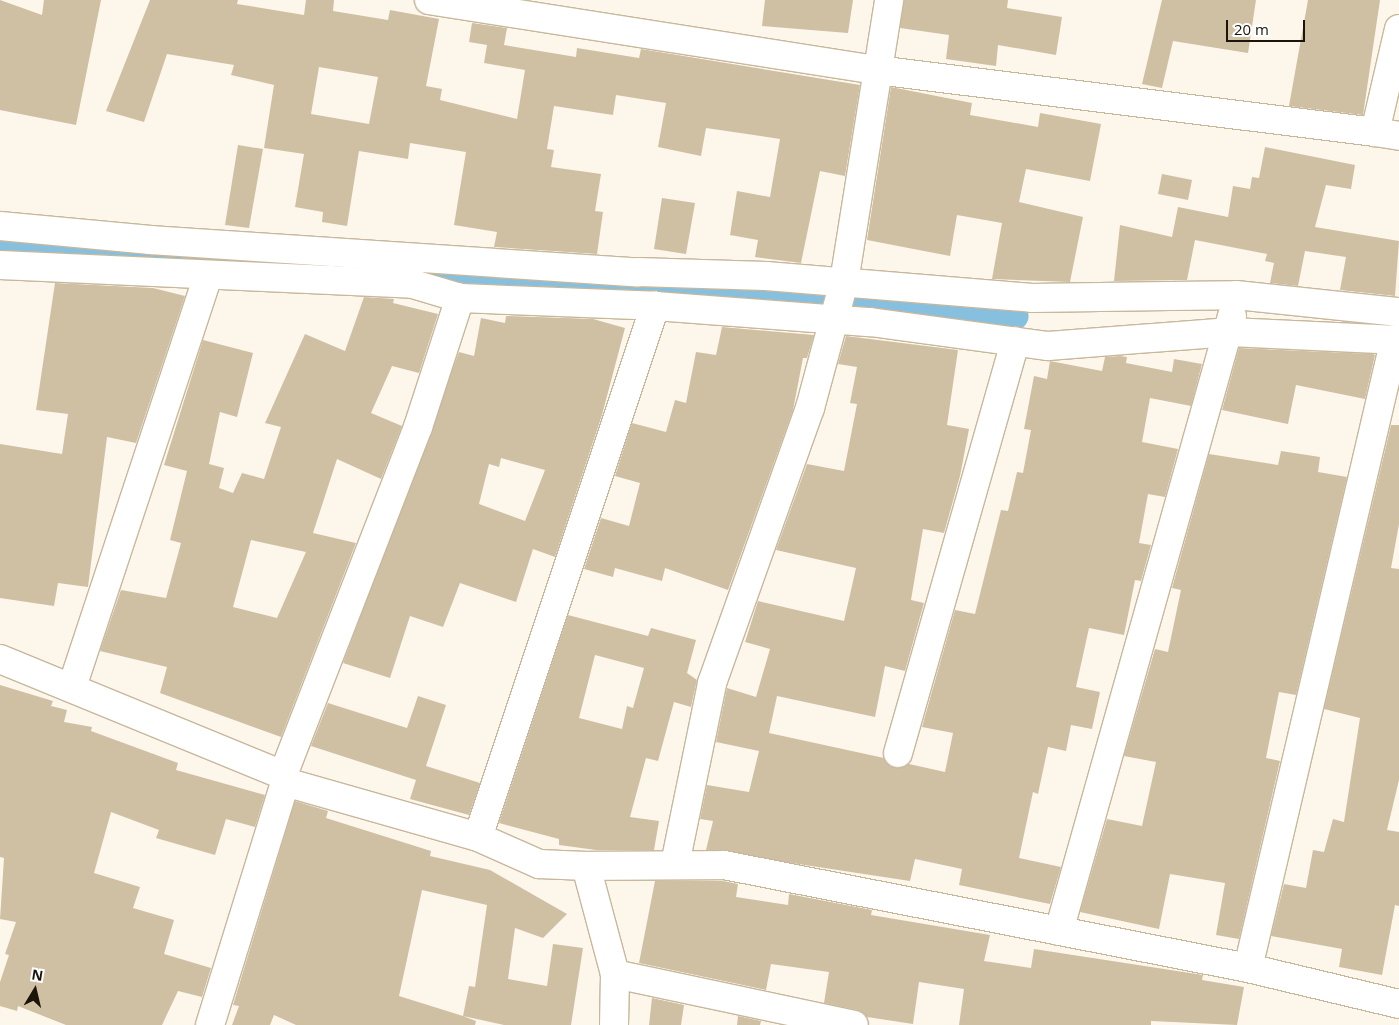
<!DOCTYPE html>
<style>
body{margin:0}
#map{position:relative;width:1399px;height:1025px;overflow:hidden;background:#fdf6eb;font-family:"Open Sans",sans-serif}
div>[style]{position:absolute}
[style*='--x']{left:calc(var(--x)*1px);top:calc(var(--y)*1px);width:calc(var(--w)*1px);rotate:calc(var(--a)*1deg)}
.canal>*{height:28px;margin:-14px;padding:0 14px;transform-origin:14px;border-radius:14px;background:#87c0df}
.building>*{inset:0;background:#cfc0a4}
.roads{filter:drop-shadow(1px 0 #c7b89c) drop-shadow(-1px 0 #c7b89c) drop-shadow(0 1px #c7b89c) drop-shadow(0 -1px #c7b89c)}
.minor>*{height:28px;margin:-14px;padding:0 14px;transform-origin:14px;border-radius:14px;background:#fff}
.tertiary>*{height:28px;margin:-14px;padding:0 14px;transform-origin:14px;border-radius:14px;background:#fff}
span{translate:-50% -50%;white-space:nowrap;text-align:center;line-height:1.15;-webkit-text-stroke:4px #fff;paint-order:stroke}
.north{position:absolute;left:10px;top:965px;width:50px;height:50px;-webkit-text-stroke:4px #fff;paint-order:stroke;rotate:9deg;font-size:14px;font-weight:700;line-height:20px;text-align:center;color:#1a140a}
.north::after{content:'';display:block;margin:auto;width:18px;height:22px;background:#1a140a;clip-path:polygon(50% 0,100% 100%,50% 72%,0 100%)}
.scale{position:absolute;left:1226px;top:20px;width:79px;height:22px;box-sizing:border-box;border:2px solid #1a140a;border-top:0;padding-left:6px;font-size:15px;line-height:18px;white-space:nowrap;color:#1a140a;-webkit-text-stroke:4px #fff;paint-order:stroke}
</style>
<div id="map">
<div class="canal">
<i style="--x:0;--y:251;--w:363;--a:3"></i>
<i style="--x:403;--y:274;--w:613;--a:3.93"></i>
</div>
<div class="building">
<i style="clip-path:polygon(0 0,42px 15px,44px 0,101px 0,76px 125px,0 110px)"></i>
<i style="clip-path:polygon(evenodd,150px 0,238px 0,237px 4px,304px 15px,306px 0,334px 0,333px 11px,388px 20px,390px 10px,439px 19px,426px 86px,442px 89px,440px 100px,517px 119px,525px 70px,484px 63px,487px 45px,469px 42px,472px 23px,507px 28px,504px 45px,576px 57px,577px 48px,639px 58px,641px 49px,860px 85px,845px 176px,820px 171px,801px 263px,755px 257px,758px 240px,730px 235px,737px 191px,770px 197px,780px 139px,706px 128px,701px 156px,658px 147px,666px 103px,616px 95px,613px 115px,554px 106px,547px 149px,554px 150px,551px 167px,601px 174px,595px 211px,603px 212px,597px 254px,494px 247px,497px 232px,454px 225px,466px 152px,410px 143px,408px 159px,359px 151px,347px 226px,322px 222px,323px 212px,295px 207px,304px 154px,264px 148px,274px 85px,231px 75px,234px 65px,167px 54px,144px 122px,106px 111px,150px 0,319px 67px,378px 77px,369px 124px,311px 114px,319px 67px)"></i>
<i style="clip-path:polygon(765px 0,853px 0,848px 33px,762px 26px)"></i>
<i style="clip-path:polygon(904px 0,1008px 0,1007px 8px,1062px 17px,1056px 55px,998px 45px,996px 66px,946px 59px,949px 35px,900px 28px)"></i>
<i style="clip-path:polygon(1162px 0,1256px 0,1248px 53px,1173px 41px,1162px 88px,1142px 84px)"></i>
<i style="clip-path:polygon(1308px 0,1380px 0,1363px 115px,1289px 106px)"></i>
<i style="clip-path:polygon(891px 87px,972px 103px,970px 115px,1038px 127px,1040px 113px,1101px 124px,1090px 181px,1026px 169px,1019px 202px,1083px 217px,1070px 282px,992px 279px,1002px 223px,957px 215px,950px 256px,867px 240px)"></i>
<i style="clip-path:polygon(238px 145px,263px 149px,249px 228px,225px 225px)"></i>
<i style="clip-path:polygon(1265px 147px,1355px 165px,1351px 189px,1326px 185px,1315px 227px,1399px 241px,1395px 296px,1340px 290px,1346px 257px,1305px 251px,1298px 286px,1270px 283px,1274px 263px,1265px 261px,1267px 254px,1195px 240px,1187px 280px,1114px 281px,1120px 225px,1172px 237px,1178px 207px,1228px 217px,1233px 186px,1250px 189px,1252px 177px,1259px 178px)"></i>
<i style="clip-path:polygon(1162px 174px,1192px 180px,1188px 200px,1158px 194px)"></i>
<i style="clip-path:polygon(662px 198px,695px 203px,686px 254px,654px 249px)"></i>
<i style="clip-path:polygon(55px 283px,153px 288px,185px 296px,136px 443px,107px 437px,88px 587px,58px 583px,54px 606px,0 598px,0 444px,62px 454px,68px 414px,36px 410px)"></i>
<i style="clip-path:polygon(evenodd,364px 297px,394px 299px,393px 303px,438px 314px,419px 373px,392px 366px,371px 413px,402px 426px,381px 479px,337px 459px,313px 533px,356px 543px,281px 737px,160px 693px,167px 667px,100px 651px,121px 590px,166px 598px,181px 543px,170px 540px,187px 471px,164px 465px,203px 340px,253px 353px,237px 417px,220px 412px,209px 464px,224px 468px,219px 488px,233px 493px,242px 473px,264px 479px,281px 427px,265px 423px,305px 334px,345px 351px,364px 297px,251px 540px,306px 552px,277px 618px,233px 607px,251px 540px)"></i>
<i style="clip-path:polygon(evenodd,506px 316px,593px 319px,625px 328px,602px 415px,555px 557px,533px 549px,516px 602px,460px 583px,443px 627px,410px 616px,390px 678px,343px 663px,459px 352px,474px 356px,481px 318px,505px 323px,506px 316px,501px 458px,545px 470px,525px 521px,479px 504px,489px 464px,499px 467px,501px 458px)"></i>
<i style="clip-path:polygon(722px 327px,814px 335px,807px 358px,803px 358px,793px 410px,728px 590px,665px 568px,662px 581px,615px 568px,613px 577px,584px 569px,601px 518px,629px 526px,640px 483px,615px 476px,632px 423px,666px 432px,675px 400px,686px 403px,696px 352px,716px 355px)"></i>
<i style="clip-path:polygon(846px 336px,958px 350px,947px 425px,969px 429px,960px 476px,944px 533px,923px 529px,911px 600px,924px 603px,905px 671px,885px 666px,875px 717px,777px 696px,769px 733px,884px 758px,894px 768px,909px 764px,945px 772px,953px 733px,922px 727px,955px 610px,975px 614px,1001px 510px,1008px 511px,1017px 472px,1023px 473px,1031px 430px,1024px 429px,1034px 376px,1047px 379px,1050px 361px,1102px 371px,1105px 357px,1120px 356px,1127px 357px,1126px 363px,1172px 372px,1174px 359px,1202px 364px,1191px 406px,1150px 398px,1142px 442px,1178px 449px,1165px 497px,1148px 494px,1139px 543px,1151px 545px,1141px 581px,1135px 580px,1124px 635px,1089px 628px,1076px 687px,1100px 692px,1092px 729px,1071px 725px,1066px 751px,1048px 747px,1038px 794px,1033px 792px,1019px 858px,1061px 867px,1050px 904px,959px 885px,962px 869px,915px 859px,910px 881px,706px 850px,713px 821px,700px 819px,707px 785px,749px 792px,759px 751px,716px 742px,727px 688px,756px 697px,770px 649px,745px 642px,758px 601px,844px 621px,856px 568px,776px 550px,807px 464px,844px 471px,857px 404px,850px 403px,857px 367px,838px 364px)"></i>
<i style="clip-path:polygon(1239px 348px,1373px 354px,1375px 355px,1365px 399px,1296px 385px,1288px 424px,1222px 410px)"></i>
<i style="clip-path:polygon(1391px 425px,1399px 425px,1399px 524px,1391px 568px,1399px 569px,1399px 780px,1387px 830px,1399px 832px,1399px 906px,1395px 905px,1382px 975px,1339px 967px,1342px 949px,1271px 936px,1284px 884px,1306px 888px,1313px 850px,1324px 852px,1333px 819px,1344px 822px,1360px 718px,1324px 709px)"></i>
<i style="clip-path:polygon(1281px 451px,1320px 457px,1318px 472px,1347px 477px,1296px 695px,1279px 692px,1266px 758px,1280px 761px,1239px 939px,1216px 935px,1225px 883px,1170px 874px,1159px 929px,1080px 912px,1107px 819px,1142px 826px,1156px 762px,1124px 756px,1155px 649px,1168px 652px,1181px 590px,1172px 588px,1209px 454px,1278px 465px)"></i>
<i style="clip-path:polygon(evenodd,568px 615px,648px 636px,651px 628px,696px 640px,687px 673px,697px 680px,691px 707px,674px 702px,658px 761px,646px 758px,630px 817px,659px 821px,654px 850px,596px 850px,559px 845px,559px 839px,499px 823px,568px 615px,595px 655px,644px 668px,633px 708px,627px 706px,622px 729px,579px 718px,595px 655px)"></i>
<i style="clip-path:polygon(0 685px,53px 701px,51px 706px,67px 710px,64px 722px,92px 727px,91px 731px,178px 763px,176px 770px,265px 795px,255px 827px,226px 819px,215px 855px,156px 838px,159px 830px,111px 812px,94px 873px,140px 887px,133px 908px,174px 920px,164px 954px,211px 968px,202px 997px,178px 991px,162px 1025px,66px 1025px,18px 1006px,17px 1011px,0 1006px,0 982px,9px 955px,5px 954px,16px 922px,0 919px,4px 858px,0 857px)"></i>
<i style="clip-path:polygon(418px 696px,446px 705px,426px 766px,480px 783px,469px 815px,410px 799px,416px 780px,311px 746px,328px 703px,407px 728px)"></i>
<i style="clip-path:polygon(evenodd,295px 801px,328px 811px,326px 818px,431px 851px,430px 856px,490px 870px,567px 914px,543px 938px,515px 928px,508px 979px,547px 986px,553px 944px,583px 948px,571px 1025px,504px 1025px,463px 1016px,476px 1021px,475px 1025px,296px 1025px,274px 1015px,270px 1025px,232px 1025px,239px 1006px,233px 1005px,295px 801px,422px 890px,487px 905px,475px 987px,469px 986px,463px 1016px,399px 996px,422px 890px)"></i>
<i style="clip-path:polygon(655px 881px,723px 881px,738px 884px,736px 897px,788px 905px,789px 894px,872px 910px,871px 915px,990px 935px,984px 961px,1031px 968px,1034px 949px,1203px 975px,1202px 980px,1244px 987px,1237px 1025px,1151px 1021px,1151px 1025px,959px 1025px,964px 989px,919px 982px,913px 1024px,867px 1017px,857px 1010px,824px 1003px,829px 972px,771px 964px,766px 990px,639px 963px)"></i>
<i style="clip-path:polygon(652px 998px,684px 1005px,681px 1025px,649px 1025px)"></i>
<i style="clip-path:polygon(738px 1016px,761px 1021px,760px 1025px,737px 1025px)"></i>
</div>
<div class="roads">
<div class="minor">
<i style="--x:1399;--y:29;--w:106;--a:103.1"></i>
<i style="--x:1375;--y:132;--w:24;--a:9"></i>
<i style="--x:0;--y:226;--w:151;--a:5.3"></i>
<i style="--x:150;--y:240;--w:489;--a:3.8"></i>
<i style="--x:638;--y:272;--w:128;--a:1.8"></i>
<i style="--x:766;--y:276;--w:267;--a:4.7"></i>
<i style="--x:1032;--y:298;--w:204;--a:-0.8"></i>
<i style="--x:1236;--y:295;--w:164;--a:6"></i>
<i style="--x:0;--y:265;--w:413;--a:2.6"></i>
<i style="--x:413;--y:284;--w:49;--a:16.6"></i>
<i style="--x:460;--y:298;--w:195;--a:2.3"></i>
<i style="--x:655;--y:306;--w:216;--a:4.3"></i>
<i style="--x:870;--y:322;--w:180;--a:7.7"></i>
<i style="--x:1048;--y:346;--w:183;--a:-4.4"></i>
<i style="--x:1230;--y:332;--w:169;--a:2.7"></i>
<i style="--x:72;--y:687;--w:433;--a:-71.7"></i>
<i style="--x:898;--y:753;--w:428;--a:-74.1"></i>
<i style="--x:283;--y:775;--w:373;--a:-68.8"></i>
<i style="--x:418;--y:427;--w:136;--a:-72"></i>
<i style="--x:478;--y:837;--w:560;--a:-71.57"></i>
<i style="--x:675;--y:864;--w:185;--a:-78.4"></i>
<i style="--x:712;--y:683;--w:292;--a:-70.4"></i>
<i style="--x:810;--y:408;--w:131;--a:-74.9"></i>
<i style="--x:844;--y:282;--w:286;--a:-80.9"></i>
<i style="--x:586;--y:866;--w:138;--a:-0.4"></i>
<i style="--x:724;--y:865;--w:534;--a:11.12"></i>
<i style="--x:1248;--y:968;--w:155;--a:13.4"></i>
<i style="--x:1059;--y:931;--w:639;--a:-74.29"></i>
<i style="--x:1248;--y:968;--w:646;--a:-76.85"></i>
<i style="--x:615;--y:974;--w:244;--a:12"></i>
<i style="--x:210;--y:1025;--w:254;--a:-72.8"></i>
</div>
<div class="tertiary">
<i style="--x:429;--y:0;--w:453;--a:8.9"></i>
<i style="--x:877;--y:70;--w:502;--a:7.1"></i>
<i style="--x:0;--y:659;--w:306;--a:22.3"></i>
<i style="--x:283;--y:775;--w:7;--a:74"></i>
<i style="--x:285;--y:782;--w:201;--a:15.9"></i>
<i style="--x:478;--y:837;--w:67;--a:23.9"></i>
<i style="--x:539;--y:864;--w:47;--a:2.4"></i>
<i style="--x:586;--y:866;--w:112;--a:75"></i>
<i style="--x:615;--y:974;--w:51;--a:91.1"></i>
</div>
</div>
<div class="north">N</div>
<div class="scale">20 m</div>
</div>
